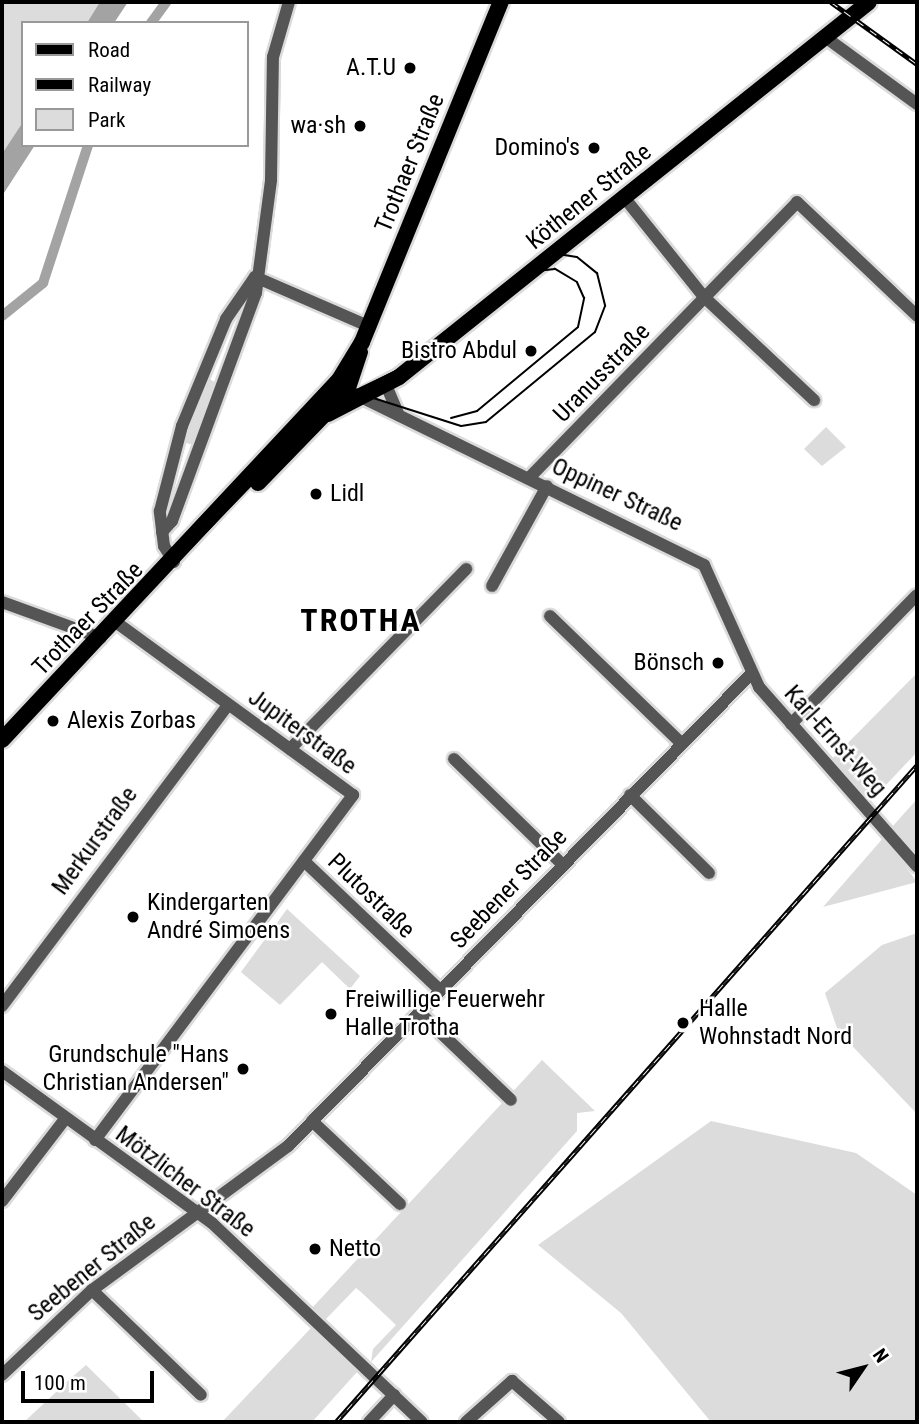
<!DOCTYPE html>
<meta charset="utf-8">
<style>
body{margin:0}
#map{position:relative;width:919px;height:1424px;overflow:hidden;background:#fff;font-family:"Roboto Condensed",sans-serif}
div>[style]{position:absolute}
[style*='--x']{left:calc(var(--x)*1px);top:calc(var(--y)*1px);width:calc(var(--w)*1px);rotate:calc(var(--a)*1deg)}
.green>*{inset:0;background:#dcdcdc}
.water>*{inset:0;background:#a3a3a3}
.canal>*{height:10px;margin:-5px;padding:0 5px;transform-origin:5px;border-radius:5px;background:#a3a3a3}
.roads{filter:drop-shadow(2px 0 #dbdbdb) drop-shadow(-2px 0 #dbdbdb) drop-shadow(0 2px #dbdbdb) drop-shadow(0 -2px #dbdbdb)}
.minor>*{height:12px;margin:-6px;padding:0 6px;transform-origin:6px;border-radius:6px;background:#555}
.major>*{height:16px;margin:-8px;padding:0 8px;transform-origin:8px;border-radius:8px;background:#000}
.tram>*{height:2px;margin:-1px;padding:0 1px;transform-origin:1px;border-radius:1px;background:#000}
.rail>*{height:5px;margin-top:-2.5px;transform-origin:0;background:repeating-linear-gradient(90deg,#fff 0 8px,#000 0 16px);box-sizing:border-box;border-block:2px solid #000}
.dots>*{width:19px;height:19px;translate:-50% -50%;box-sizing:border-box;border:4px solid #fff;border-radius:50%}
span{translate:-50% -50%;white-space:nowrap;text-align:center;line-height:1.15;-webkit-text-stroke:5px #fff;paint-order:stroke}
.poi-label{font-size:24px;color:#000}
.right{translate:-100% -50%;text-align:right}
.left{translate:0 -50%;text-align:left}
.street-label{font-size:24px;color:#000}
.district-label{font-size:32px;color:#000;font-weight:700;letter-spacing:2px}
.frame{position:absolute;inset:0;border:4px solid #000;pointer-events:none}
.legend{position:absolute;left:21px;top:21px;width:228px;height:126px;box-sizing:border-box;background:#fff;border:2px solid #999;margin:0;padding:9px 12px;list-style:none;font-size:21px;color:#000}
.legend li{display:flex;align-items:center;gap:14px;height:35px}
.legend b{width:35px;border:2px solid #999}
.north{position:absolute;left:828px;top:1333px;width:70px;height:70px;-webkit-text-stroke:5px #fff;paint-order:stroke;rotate:55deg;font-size:19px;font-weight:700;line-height:28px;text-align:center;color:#000}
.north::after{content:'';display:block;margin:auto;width:24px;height:32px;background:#000;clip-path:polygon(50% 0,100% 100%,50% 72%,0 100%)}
.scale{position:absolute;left:21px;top:1371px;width:133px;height:32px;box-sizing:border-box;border:4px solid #000;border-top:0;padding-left:9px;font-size:21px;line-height:24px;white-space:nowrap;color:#000;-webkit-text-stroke:5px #fff;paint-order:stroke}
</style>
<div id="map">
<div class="green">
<i style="clip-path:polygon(2px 2px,111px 2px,97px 23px,23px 23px,23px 135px,2px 166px)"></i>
<i style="clip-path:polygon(206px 377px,218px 384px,194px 445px,182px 442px)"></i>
<i style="clip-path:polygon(826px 427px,846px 447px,822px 466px,804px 449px)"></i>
<i style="clip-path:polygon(917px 673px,917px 752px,869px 803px,830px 761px)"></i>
<i style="clip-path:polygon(917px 799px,917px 857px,892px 827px)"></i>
<i style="clip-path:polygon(884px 837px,917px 882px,823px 907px)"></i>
<i style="clip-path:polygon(287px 909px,360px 976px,350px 989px,322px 962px,280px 1005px,241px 972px)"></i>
<i style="clip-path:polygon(917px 933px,917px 1114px,838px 1031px,825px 993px,882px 945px)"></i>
<i style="clip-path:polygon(542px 1060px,595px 1111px,577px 1113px,577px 1131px,371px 1362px,373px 1349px,396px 1325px,361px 1292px,356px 1288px,325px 1320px,312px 1308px)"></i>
<i style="clip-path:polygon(711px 1121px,856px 1153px,917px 1195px,917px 1422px,711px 1422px,621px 1313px,538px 1245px)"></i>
<i style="clip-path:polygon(311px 1328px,357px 1372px,312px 1422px,222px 1422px)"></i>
<i style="clip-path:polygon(86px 1365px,144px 1422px,24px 1422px,70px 1379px)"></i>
</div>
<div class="water">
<i style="clip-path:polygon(100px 2px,128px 2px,114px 23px,87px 23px)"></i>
<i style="clip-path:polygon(23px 122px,23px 145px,35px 145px,2px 196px,2px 154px)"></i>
</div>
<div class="canal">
<i style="--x:151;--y:23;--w:26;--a:-54"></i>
<i style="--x:2;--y:316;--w:53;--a:-38.8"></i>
<i style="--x:43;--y:283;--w:145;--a:-71.9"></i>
</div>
<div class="roads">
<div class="minor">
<i style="--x:825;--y:37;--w:114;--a:36.1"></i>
<i style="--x:623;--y:196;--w:129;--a:51.3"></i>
<i style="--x:704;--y:297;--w:151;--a:43.1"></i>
<i style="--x:255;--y:277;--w:123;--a:23.4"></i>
<i style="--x:386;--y:385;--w:33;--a:67"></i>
<i style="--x:355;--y:394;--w:389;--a:26.1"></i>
<i style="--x:704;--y:565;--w:134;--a:65.7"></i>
<i style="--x:759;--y:687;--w:239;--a:48.6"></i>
<i style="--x:530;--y:477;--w:383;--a:-45.8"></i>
<i style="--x:797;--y:202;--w:166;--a:43.5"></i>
<i style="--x:162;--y:532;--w:15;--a:-48"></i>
<i style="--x:172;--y:521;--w:243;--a:-69.8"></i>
<i style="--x:256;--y:293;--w:114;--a:-82.4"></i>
<i style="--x:271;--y:180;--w:123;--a:-89.1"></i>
<i style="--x:273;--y:57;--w:57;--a:-73.8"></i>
<i style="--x:174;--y:562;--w:19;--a:-122"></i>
<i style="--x:164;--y:546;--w:35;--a:-97"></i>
<i style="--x:160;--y:511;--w:88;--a:-75.5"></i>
<i style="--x:182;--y:426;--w:116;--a:-67.6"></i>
<i style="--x:226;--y:319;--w:51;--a:-55.4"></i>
<i style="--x:492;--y:586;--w:114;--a:-61.2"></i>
<i style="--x:2;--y:602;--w:105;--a:20"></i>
<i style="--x:550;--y:616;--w:181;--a:44.1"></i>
<i style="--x:791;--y:724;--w:180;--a:-45.7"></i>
<i style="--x:290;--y:749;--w:252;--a:-45.6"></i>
<i style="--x:454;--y:759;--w:151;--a:44.2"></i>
<i style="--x:630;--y:795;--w:111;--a:44.6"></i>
<i style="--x:304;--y:861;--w:187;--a:43.5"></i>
<i style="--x:2;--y:1006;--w:376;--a:-53.1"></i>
<i style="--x:419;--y:1012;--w:127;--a:43.7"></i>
<i style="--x:2;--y:1071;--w:259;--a:35.9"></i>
<i style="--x:212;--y:1223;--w:289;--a:43.5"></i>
<i style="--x:312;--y:1121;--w:121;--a:43.3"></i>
<i style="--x:95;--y:1140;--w:431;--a:-53.2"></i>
<i style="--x:353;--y:795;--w:293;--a:-143.9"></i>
<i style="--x:2;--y:1201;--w:103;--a:-52.5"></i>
<i style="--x:92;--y:1290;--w:151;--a:43.9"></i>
<i style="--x:2;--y:1375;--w:124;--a:-43.4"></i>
<i style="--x:92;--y:1290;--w:243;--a:-36.3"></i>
<i style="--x:288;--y:1146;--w:661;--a:-45.55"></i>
<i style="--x:369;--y:1422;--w:37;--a:-47"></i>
<i style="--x:466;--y:1422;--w:62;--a:-41.7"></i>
<i style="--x:512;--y:1381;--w:62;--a:41.1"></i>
</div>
<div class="major">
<i style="--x:328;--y:414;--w:80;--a:-27.5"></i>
<i style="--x:399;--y:377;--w:601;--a:-38.59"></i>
<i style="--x:258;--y:483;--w:128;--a:-45.9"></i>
<i style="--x:347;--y:391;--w:41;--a:-71.6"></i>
<i style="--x:2;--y:740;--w:493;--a:-46.9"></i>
<i style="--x:339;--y:380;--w:44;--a:-58.8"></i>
<i style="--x:362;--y:342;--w:367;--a:-67.8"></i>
</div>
</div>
<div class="tram">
<i style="--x:451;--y:418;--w:27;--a:-15"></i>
<i style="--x:477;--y:411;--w:131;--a:-39.7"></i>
<i style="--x:578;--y:327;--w:30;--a:-78"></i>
<i style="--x:584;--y:298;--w:17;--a:-114"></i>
<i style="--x:577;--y:282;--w:26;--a:-149"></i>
<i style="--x:555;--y:269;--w:28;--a:174"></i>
<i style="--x:2;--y:738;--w:453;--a:-46.3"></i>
<i style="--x:315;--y:410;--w:97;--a:-25.8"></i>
<i style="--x:402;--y:368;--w:189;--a:-37.5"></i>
<i style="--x:552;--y:253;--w:25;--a:9"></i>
<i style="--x:577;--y:257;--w:26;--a:39"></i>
<i style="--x:597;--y:273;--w:34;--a:76"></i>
<i style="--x:605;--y:306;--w:28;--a:111"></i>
<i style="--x:595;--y:332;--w:141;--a:140.5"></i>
<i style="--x:486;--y:422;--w:25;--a:171"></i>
<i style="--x:461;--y:426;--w:102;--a:-162.3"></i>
<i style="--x:364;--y:395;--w:41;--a:160.3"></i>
<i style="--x:325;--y:409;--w:464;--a:134.1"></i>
</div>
<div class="rail">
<i style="--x:831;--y:2;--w:106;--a:35.8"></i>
<i style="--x:336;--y:1422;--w:877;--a:-48.51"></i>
</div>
<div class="dots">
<i style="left:410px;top:68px;background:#000"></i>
<i style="left:360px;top:126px;background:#000"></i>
<i style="left:594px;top:148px;background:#000"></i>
<i style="left:531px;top:351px;background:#000"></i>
<i style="left:316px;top:494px;background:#000"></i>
<i style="left:718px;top:663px;background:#000"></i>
<i style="left:53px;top:721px;background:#000"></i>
<i style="left:133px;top:917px;background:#000"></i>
<i style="left:331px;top:1014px;background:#000"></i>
<i style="left:683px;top:1023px;background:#000"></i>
<i style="left:243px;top:1069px;background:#000"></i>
<i style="left:315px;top:1249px;background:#000"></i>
</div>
<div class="poi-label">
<span class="right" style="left:396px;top:68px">A.T.U</span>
<span class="right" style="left:346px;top:126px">wa·sh</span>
<span class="right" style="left:580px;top:148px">Domino's</span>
<span class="right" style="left:517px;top:351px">Bistro Abdul</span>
<span class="left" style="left:330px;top:494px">Lidl</span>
<span class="right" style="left:704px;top:663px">Bönsch</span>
<span class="left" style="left:67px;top:721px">Alexis Zorbas</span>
<span class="left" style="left:147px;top:917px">Kindergarten<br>André Simoens</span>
<span class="left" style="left:345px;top:1014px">Freiwillige Feuerwehr<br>Halle Trotha</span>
<span class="left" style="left:699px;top:1023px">Halle<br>Wohnstadt Nord</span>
<span class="right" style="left:229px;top:1069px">Grundschule "Hans<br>Christian Andersen"</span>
<span class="left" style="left:329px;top:1249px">Netto</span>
</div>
<div class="street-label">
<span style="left:410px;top:163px;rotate:-68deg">Trothaer Straße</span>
<span style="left:589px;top:197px;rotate:-39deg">Köthener Straße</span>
<span style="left:602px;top:373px;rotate:-46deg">Uranusstraße</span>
<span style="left:617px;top:495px;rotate:25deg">Oppiner Straße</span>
<span style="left:88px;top:619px;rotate:-46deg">Trothaer Straße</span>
<span style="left:302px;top:732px;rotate:36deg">Jupiterstraße</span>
<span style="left:835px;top:741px;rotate:48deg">Karl-Ernst-Weg</span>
<span style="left:95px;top:841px;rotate:-54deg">Merkurstraße</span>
<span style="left:509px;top:889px;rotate:-46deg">Seebener Straße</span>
<span style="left:371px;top:896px;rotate:44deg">Plutostraße</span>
<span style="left:185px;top:1182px;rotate:37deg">Mötzlicher Straße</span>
<span style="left:92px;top:1268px;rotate:-39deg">Seebener Straße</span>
</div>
<div class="district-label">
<span style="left:361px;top:620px">TROTHA</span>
</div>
<div class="frame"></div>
<ul class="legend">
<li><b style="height:9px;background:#000"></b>Road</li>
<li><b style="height:9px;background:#000"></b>Railway</li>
<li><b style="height:19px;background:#dcdcdc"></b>Park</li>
</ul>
<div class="north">N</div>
<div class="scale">100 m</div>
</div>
